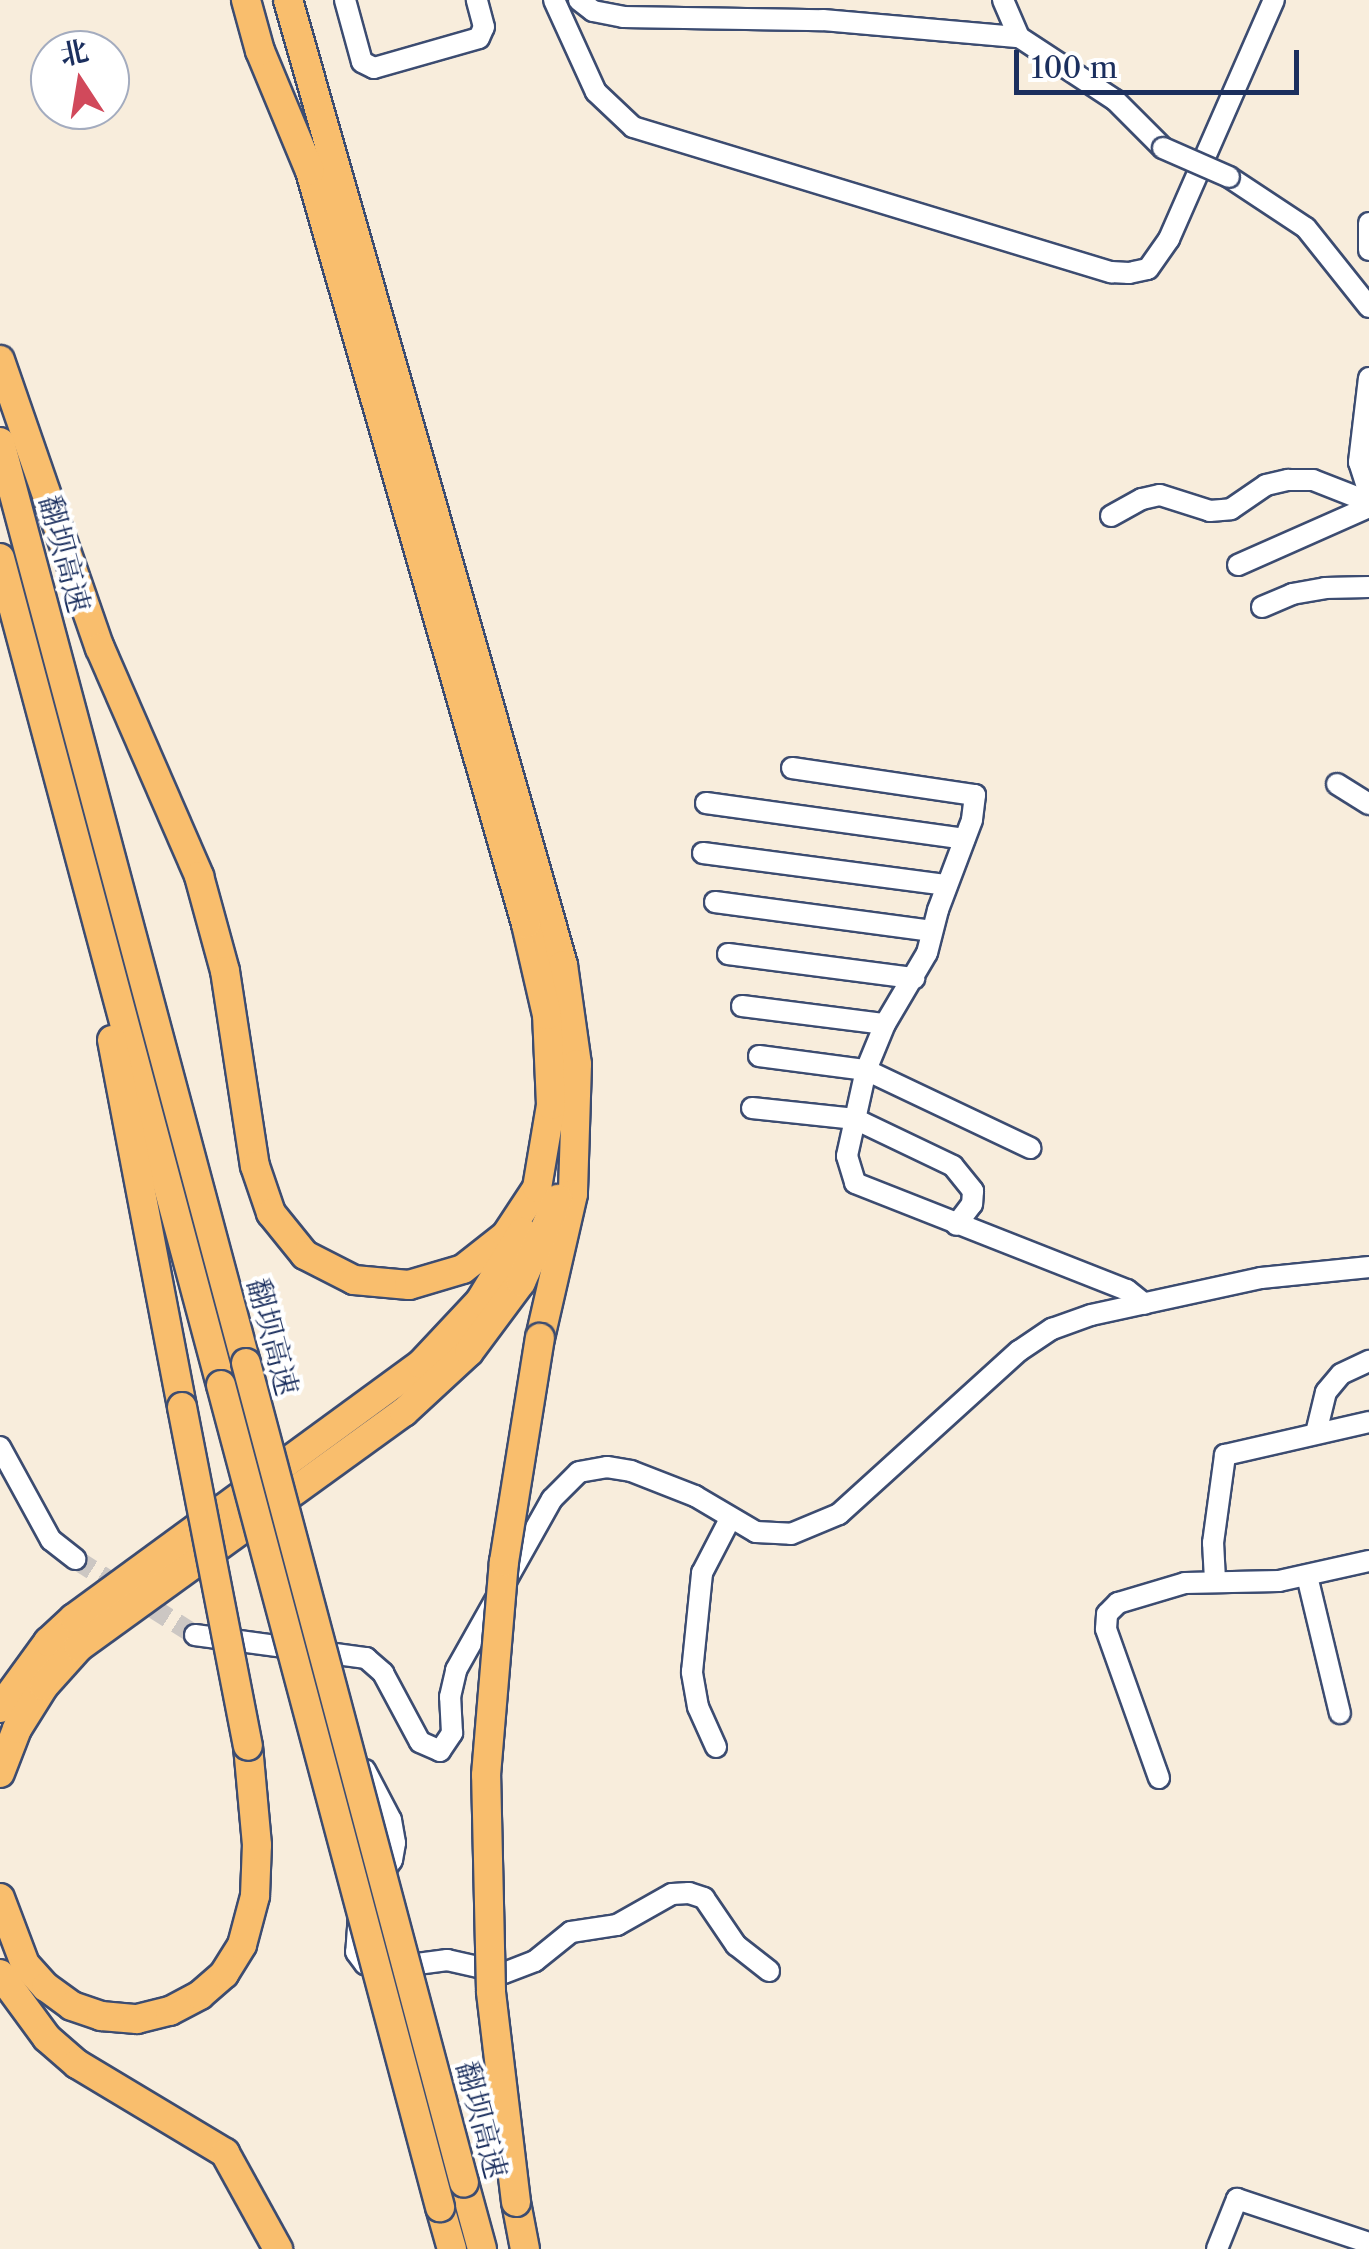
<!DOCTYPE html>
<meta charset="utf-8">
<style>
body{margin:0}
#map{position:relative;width:1369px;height:2249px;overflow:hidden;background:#f8eddc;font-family:"Libre Caslon Text","Noto Serif SC",serif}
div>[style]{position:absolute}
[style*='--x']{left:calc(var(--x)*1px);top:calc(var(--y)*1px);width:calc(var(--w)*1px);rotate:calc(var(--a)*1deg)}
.minor-tunnel>*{height:20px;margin-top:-10px;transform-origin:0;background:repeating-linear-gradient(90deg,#ccc7c3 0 20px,transparent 0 30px)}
.roads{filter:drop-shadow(2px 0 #3c4c71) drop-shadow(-2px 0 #3c4c71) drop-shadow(0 2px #3c4c71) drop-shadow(0 -2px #3c4c71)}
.minor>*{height:20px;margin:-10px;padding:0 10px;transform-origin:10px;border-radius:10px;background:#fff}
.highway>*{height:28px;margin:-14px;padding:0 14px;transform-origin:14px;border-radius:14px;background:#f9be6d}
.bridges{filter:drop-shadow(2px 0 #3c4c71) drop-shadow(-2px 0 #3c4c71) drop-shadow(0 2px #3c4c71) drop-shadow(0 -2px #3c4c71)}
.minor-bridge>*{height:20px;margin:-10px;padding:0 10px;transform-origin:10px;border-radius:10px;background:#fff}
.highway-bridge>*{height:28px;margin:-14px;padding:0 14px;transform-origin:14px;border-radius:14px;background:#f9be6d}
span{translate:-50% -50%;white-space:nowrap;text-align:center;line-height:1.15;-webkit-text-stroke:8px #fff;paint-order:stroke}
.street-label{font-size:30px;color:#1b2f5e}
.north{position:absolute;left:30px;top:30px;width:100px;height:100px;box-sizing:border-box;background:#fff;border:2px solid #a4acbf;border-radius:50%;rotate:348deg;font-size:28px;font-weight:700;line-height:40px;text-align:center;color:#1b2f5e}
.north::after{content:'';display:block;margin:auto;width:35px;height:45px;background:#d1495b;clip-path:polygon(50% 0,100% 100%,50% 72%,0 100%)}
.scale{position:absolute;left:1014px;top:50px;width:285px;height:45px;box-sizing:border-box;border:5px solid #1b2f5e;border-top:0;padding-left:12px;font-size:30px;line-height:35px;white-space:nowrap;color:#1b2f5e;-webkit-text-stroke:8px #fff;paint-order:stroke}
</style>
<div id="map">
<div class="minor-tunnel">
<i style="--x:75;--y:1559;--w:142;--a:32.3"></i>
</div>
<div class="roads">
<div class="minor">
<i style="--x:345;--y:0;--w:64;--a:74.7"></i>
<i style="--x:362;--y:62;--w:13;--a:27"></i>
<i style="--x:374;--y:68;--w:109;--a:-15.9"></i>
<i style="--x:479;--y:38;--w:12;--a:-66"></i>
<i style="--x:484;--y:27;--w:28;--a:-105"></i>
<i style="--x:554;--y:0;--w:101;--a:65.5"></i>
<i style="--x:596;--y:92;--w:51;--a:43.4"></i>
<i style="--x:633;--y:127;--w:500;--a:16.9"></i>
<i style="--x:1111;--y:272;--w:18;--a:3"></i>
<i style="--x:1129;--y:273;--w:19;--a:-12"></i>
<i style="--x:1148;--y:269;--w:37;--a:-55"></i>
<i style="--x:1169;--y:239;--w:261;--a:-66.3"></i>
<i style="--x:579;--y:0;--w:18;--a:38"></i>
<i style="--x:593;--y:11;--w:31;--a:11"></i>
<i style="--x:623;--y:17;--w:200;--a:0.9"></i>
<i style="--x:823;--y:20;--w:197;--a:5"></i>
<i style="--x:1003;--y:0;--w:40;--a:66.6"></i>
<i style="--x:1019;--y:37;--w:115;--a:33.3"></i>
<i style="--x:1115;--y:100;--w:68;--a:45"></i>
<i style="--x:1229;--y:177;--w:92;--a:33.5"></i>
<i style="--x:1306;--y:228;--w:101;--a:51.4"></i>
<i style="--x:1369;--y:223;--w:27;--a:90"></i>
<i style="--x:1369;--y:378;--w:85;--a:96.8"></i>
<i style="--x:1359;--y:462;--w:33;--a:72"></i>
<i style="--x:1111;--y:516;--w:35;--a:-29"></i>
<i style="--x:1142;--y:499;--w:18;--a:-13"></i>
<i style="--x:1160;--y:495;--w:52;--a:17.7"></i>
<i style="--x:1210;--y:511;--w:21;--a:-5"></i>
<i style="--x:1231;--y:509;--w:42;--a:-34.4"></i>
<i style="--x:1266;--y:485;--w:23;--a:-13"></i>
<i style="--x:1288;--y:480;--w:25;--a:0"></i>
<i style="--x:1313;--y:480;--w:60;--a:21.4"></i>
<i style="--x:1238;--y:565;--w:143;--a:-23.9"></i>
<i style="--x:1262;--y:607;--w:33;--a:-23"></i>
<i style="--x:1292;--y:594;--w:34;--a:-10"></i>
<i style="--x:1325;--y:588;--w:44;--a:-1.3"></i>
<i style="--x:792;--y:768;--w:185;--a:8.4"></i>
<i style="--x:975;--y:795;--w:25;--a:97"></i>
<i style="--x:972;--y:820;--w:96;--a:110.7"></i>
<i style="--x:938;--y:910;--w:44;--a:104.3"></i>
<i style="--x:927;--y:953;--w:82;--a:120.6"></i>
<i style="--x:885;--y:1024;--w:50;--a:112.4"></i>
<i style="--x:866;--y:1070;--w:88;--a:102.5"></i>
<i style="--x:847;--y:1156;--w:28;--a:73"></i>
<i style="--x:855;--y:1183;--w:292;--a:21.5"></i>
<i style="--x:1127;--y:1290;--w:22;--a:39"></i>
<i style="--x:1337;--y:784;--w:38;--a:32"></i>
<i style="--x:706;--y:803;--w:261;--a:7.9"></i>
<i style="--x:703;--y:853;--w:246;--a:7.5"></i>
<i style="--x:715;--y:902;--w:219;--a:7.6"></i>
<i style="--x:728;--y:954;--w:188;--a:7.4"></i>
<i style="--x:742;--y:1006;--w:144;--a:7.2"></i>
<i style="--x:759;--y:1056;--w:108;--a:7.5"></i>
<i style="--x:866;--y:1070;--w:182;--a:25.4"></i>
<i style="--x:752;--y:1108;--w:104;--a:6.1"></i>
<i style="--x:855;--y:1119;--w:109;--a:25.6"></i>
<i style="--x:953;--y:1166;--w:32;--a:51"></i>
<i style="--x:973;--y:1191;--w:13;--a:94"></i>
<i style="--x:972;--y:1204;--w:26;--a:127"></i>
<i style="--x:1316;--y:1433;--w:42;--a:-76.3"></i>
<i style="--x:1326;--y:1392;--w:23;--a:-50"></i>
<i style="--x:1341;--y:1374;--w:31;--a:-25"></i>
<i style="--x:0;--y:1447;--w:106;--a:61.3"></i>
<i style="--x:51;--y:1540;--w:31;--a:38"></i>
<i style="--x:1307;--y:1576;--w:141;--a:76.5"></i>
<i style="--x:1215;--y:1580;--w:37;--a:-93"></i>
<i style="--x:1213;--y:1543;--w:89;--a:-82.2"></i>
<i style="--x:1225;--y:1455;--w:148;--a:-12.9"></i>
<i style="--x:195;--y:1635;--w:173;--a:7.7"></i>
<i style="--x:366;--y:1658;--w:23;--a:41"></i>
<i style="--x:383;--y:1673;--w:78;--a:61.8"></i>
<i style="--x:420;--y:1742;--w:22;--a:24"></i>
<i style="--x:440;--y:1751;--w:22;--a:-56"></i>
<i style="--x:452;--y:1733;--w:36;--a:-93"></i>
<i style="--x:450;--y:1697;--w:28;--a:-77"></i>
<i style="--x:456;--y:1670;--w:196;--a:-60.7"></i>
<i style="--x:552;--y:1499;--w:38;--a:-45"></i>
<i style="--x:579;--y:1472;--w:28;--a:-10"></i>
<i style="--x:607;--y:1467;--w:24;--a:9"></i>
<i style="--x:631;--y:1471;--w:69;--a:21.3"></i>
<i style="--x:695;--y:1496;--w:71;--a:30.5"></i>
<i style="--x:756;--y:1532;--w:35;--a:3"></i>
<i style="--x:791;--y:1534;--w:52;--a:-22.6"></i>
<i style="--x:839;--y:1514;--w:243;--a:-42.2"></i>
<i style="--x:1019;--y:1351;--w:40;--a:-34"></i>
<i style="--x:1052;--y:1329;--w:41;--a:-19.7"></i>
<i style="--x:1091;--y:1315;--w:174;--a:-12.3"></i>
<i style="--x:1261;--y:1278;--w:109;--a:-5.8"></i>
<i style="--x:716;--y:1747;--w:44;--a:-114.2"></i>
<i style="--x:698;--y:1707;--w:36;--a:-100"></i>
<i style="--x:692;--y:1672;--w:100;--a:-84.2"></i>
<i style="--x:702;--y:1573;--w:61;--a:-62.6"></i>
<i style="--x:365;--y:1770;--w:56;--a:62.5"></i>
<i style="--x:391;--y:1820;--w:23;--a:80"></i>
<i style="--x:395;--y:1843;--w:17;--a:100"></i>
<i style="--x:392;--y:1860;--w:24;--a:126"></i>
<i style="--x:1159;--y:1778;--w:158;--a:-109.6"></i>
<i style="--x:1106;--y:1629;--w:15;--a:-86"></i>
<i style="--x:1107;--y:1614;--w:16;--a:-45"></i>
<i style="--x:1118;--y:1603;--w:70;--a:-16.6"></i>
<i style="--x:1185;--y:1583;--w:94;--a:-1.2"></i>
<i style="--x:1279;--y:1581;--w:92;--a:-12.5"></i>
<i style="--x:359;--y:1913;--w:39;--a:94"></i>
<i style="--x:356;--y:1952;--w:15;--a:53"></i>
<i style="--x:365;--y:1964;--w:15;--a:20"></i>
<i style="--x:379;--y:1969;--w:69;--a:-7.5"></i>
<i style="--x:447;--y:1960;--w:58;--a:12.8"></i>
<i style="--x:504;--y:1973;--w:33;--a:-21"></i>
<i style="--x:535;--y:1961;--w:46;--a:-38.9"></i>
<i style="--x:571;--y:1932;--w:47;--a:-8.7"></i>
<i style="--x:617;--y:1925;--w:63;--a:-29.4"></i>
<i style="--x:672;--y:1894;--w:17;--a:-3"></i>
<i style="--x:689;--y:1893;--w:16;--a:18"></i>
<i style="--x:704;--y:1898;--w:57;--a:55.8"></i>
<i style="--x:736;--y:1945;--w:42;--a:38.2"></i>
<i style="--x:1217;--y:2249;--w:54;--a:-68.2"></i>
<i style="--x:1237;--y:2199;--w:139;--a:18.4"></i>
</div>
<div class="highway">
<i style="--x:288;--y:0;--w:1003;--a:74.09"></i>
<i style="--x:563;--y:965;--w:100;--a:82"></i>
<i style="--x:577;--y:1064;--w:130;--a:91.8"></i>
<i style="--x:573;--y:1194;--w:148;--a:102.9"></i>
<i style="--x:0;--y:360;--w:305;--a:70.9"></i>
<i style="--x:100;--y:648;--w:249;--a:66.5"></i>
<i style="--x:199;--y:876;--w:98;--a:74.7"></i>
<i style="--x:225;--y:971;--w:197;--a:81.3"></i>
<i style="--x:255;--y:1166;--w:50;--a:71.2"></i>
<i style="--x:271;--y:1213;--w:54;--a:51"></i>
<i style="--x:305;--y:1255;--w:55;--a:27"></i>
<i style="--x:354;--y:1280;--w:55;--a:5.2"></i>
<i style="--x:409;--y:1285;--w:56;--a:-16.5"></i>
<i style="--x:463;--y:1269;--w:55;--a:-38.3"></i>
<i style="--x:506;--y:1235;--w:56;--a:-56.6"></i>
<i style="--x:537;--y:1188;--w:84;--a:-80.4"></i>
<i style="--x:551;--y:1105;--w:90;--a:-92.5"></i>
<i style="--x:547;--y:1015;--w:93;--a:-103"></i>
<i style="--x:526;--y:924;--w:783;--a:-106.01"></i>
<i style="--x:310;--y:171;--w:130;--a:-112.6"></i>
<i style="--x:260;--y:51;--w:53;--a:-105.4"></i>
<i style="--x:0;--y:442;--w:953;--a:75.05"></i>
<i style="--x:0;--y:558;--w:856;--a:75.04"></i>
<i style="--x:112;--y:1040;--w:374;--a:79.2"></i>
<i style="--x:0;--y:1708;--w:82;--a:-54"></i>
<i style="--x:48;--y:1642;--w:35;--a:-43"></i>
<i style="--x:74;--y:1618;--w:430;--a:-36.2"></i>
<i style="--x:421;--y:1364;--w:86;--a:-46.9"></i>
<i style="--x:480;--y:1301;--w:81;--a:-58.7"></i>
<i style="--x:0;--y:1773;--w:47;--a:-68.9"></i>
<i style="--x:17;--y:1729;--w:51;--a:-57.9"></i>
<i style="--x:44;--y:1686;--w:52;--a:-48.1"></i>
<i style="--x:79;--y:1647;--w:401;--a:-35.9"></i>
<i style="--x:404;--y:1412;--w:88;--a:-42.7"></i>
<i style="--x:469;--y:1352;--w:87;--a:-53.4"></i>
<i style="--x:521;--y:1282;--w:91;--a:-66"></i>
<i style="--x:0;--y:1898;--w:71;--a:69.3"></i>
<i style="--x:25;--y:1964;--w:31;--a:48"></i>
<i style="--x:46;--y:1987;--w:32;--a:36"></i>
<i style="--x:72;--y:2006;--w:31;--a:19"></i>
<i style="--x:101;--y:2016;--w:36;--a:5"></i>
<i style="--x:137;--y:2019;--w:34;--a:-14"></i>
<i style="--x:170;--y:2011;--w:34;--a:-28"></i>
<i style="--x:200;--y:1995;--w:32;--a:-41"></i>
<i style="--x:224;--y:1974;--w:34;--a:-58"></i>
<i style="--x:242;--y:1945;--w:51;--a:-75.1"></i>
<i style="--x:255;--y:1896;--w:51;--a:-87.8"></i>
<i style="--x:257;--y:1845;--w:99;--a:-95.2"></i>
<i style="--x:0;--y:1974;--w:79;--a:53.7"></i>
<i style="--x:47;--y:2038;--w:40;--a:41"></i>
<i style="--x:77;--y:2064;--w:173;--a:31"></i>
<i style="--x:225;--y:2153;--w:110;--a:61.1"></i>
<i style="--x:464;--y:2183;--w:68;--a:74.7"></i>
<i style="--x:516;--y:2202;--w:48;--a:79.2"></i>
<i style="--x:440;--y:2207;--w:44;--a:74.1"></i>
</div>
</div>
<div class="bridges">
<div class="minor-bridge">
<i style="--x:1163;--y:148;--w:72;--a:23.7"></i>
</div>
<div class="highway-bridge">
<i style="--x:246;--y:1363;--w:848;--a:75.11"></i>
<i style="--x:221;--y:1385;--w:851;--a:75.08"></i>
<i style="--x:182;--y:1407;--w:345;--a:79"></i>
<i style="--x:516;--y:2202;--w:212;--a:-96.8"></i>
<i style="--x:491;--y:1991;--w:216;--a:-91.3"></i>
<i style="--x:486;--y:1775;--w:214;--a:-85.2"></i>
<i style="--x:504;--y:1562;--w:227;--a:-80.9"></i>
</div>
</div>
<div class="street-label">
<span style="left:64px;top:554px;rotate:75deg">翻坝高速</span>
<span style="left:272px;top:1337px;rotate:75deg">翻坝高速</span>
<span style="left:481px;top:2120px;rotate:75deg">翻坝高速</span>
</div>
<div class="north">北</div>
<div class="scale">100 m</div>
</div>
